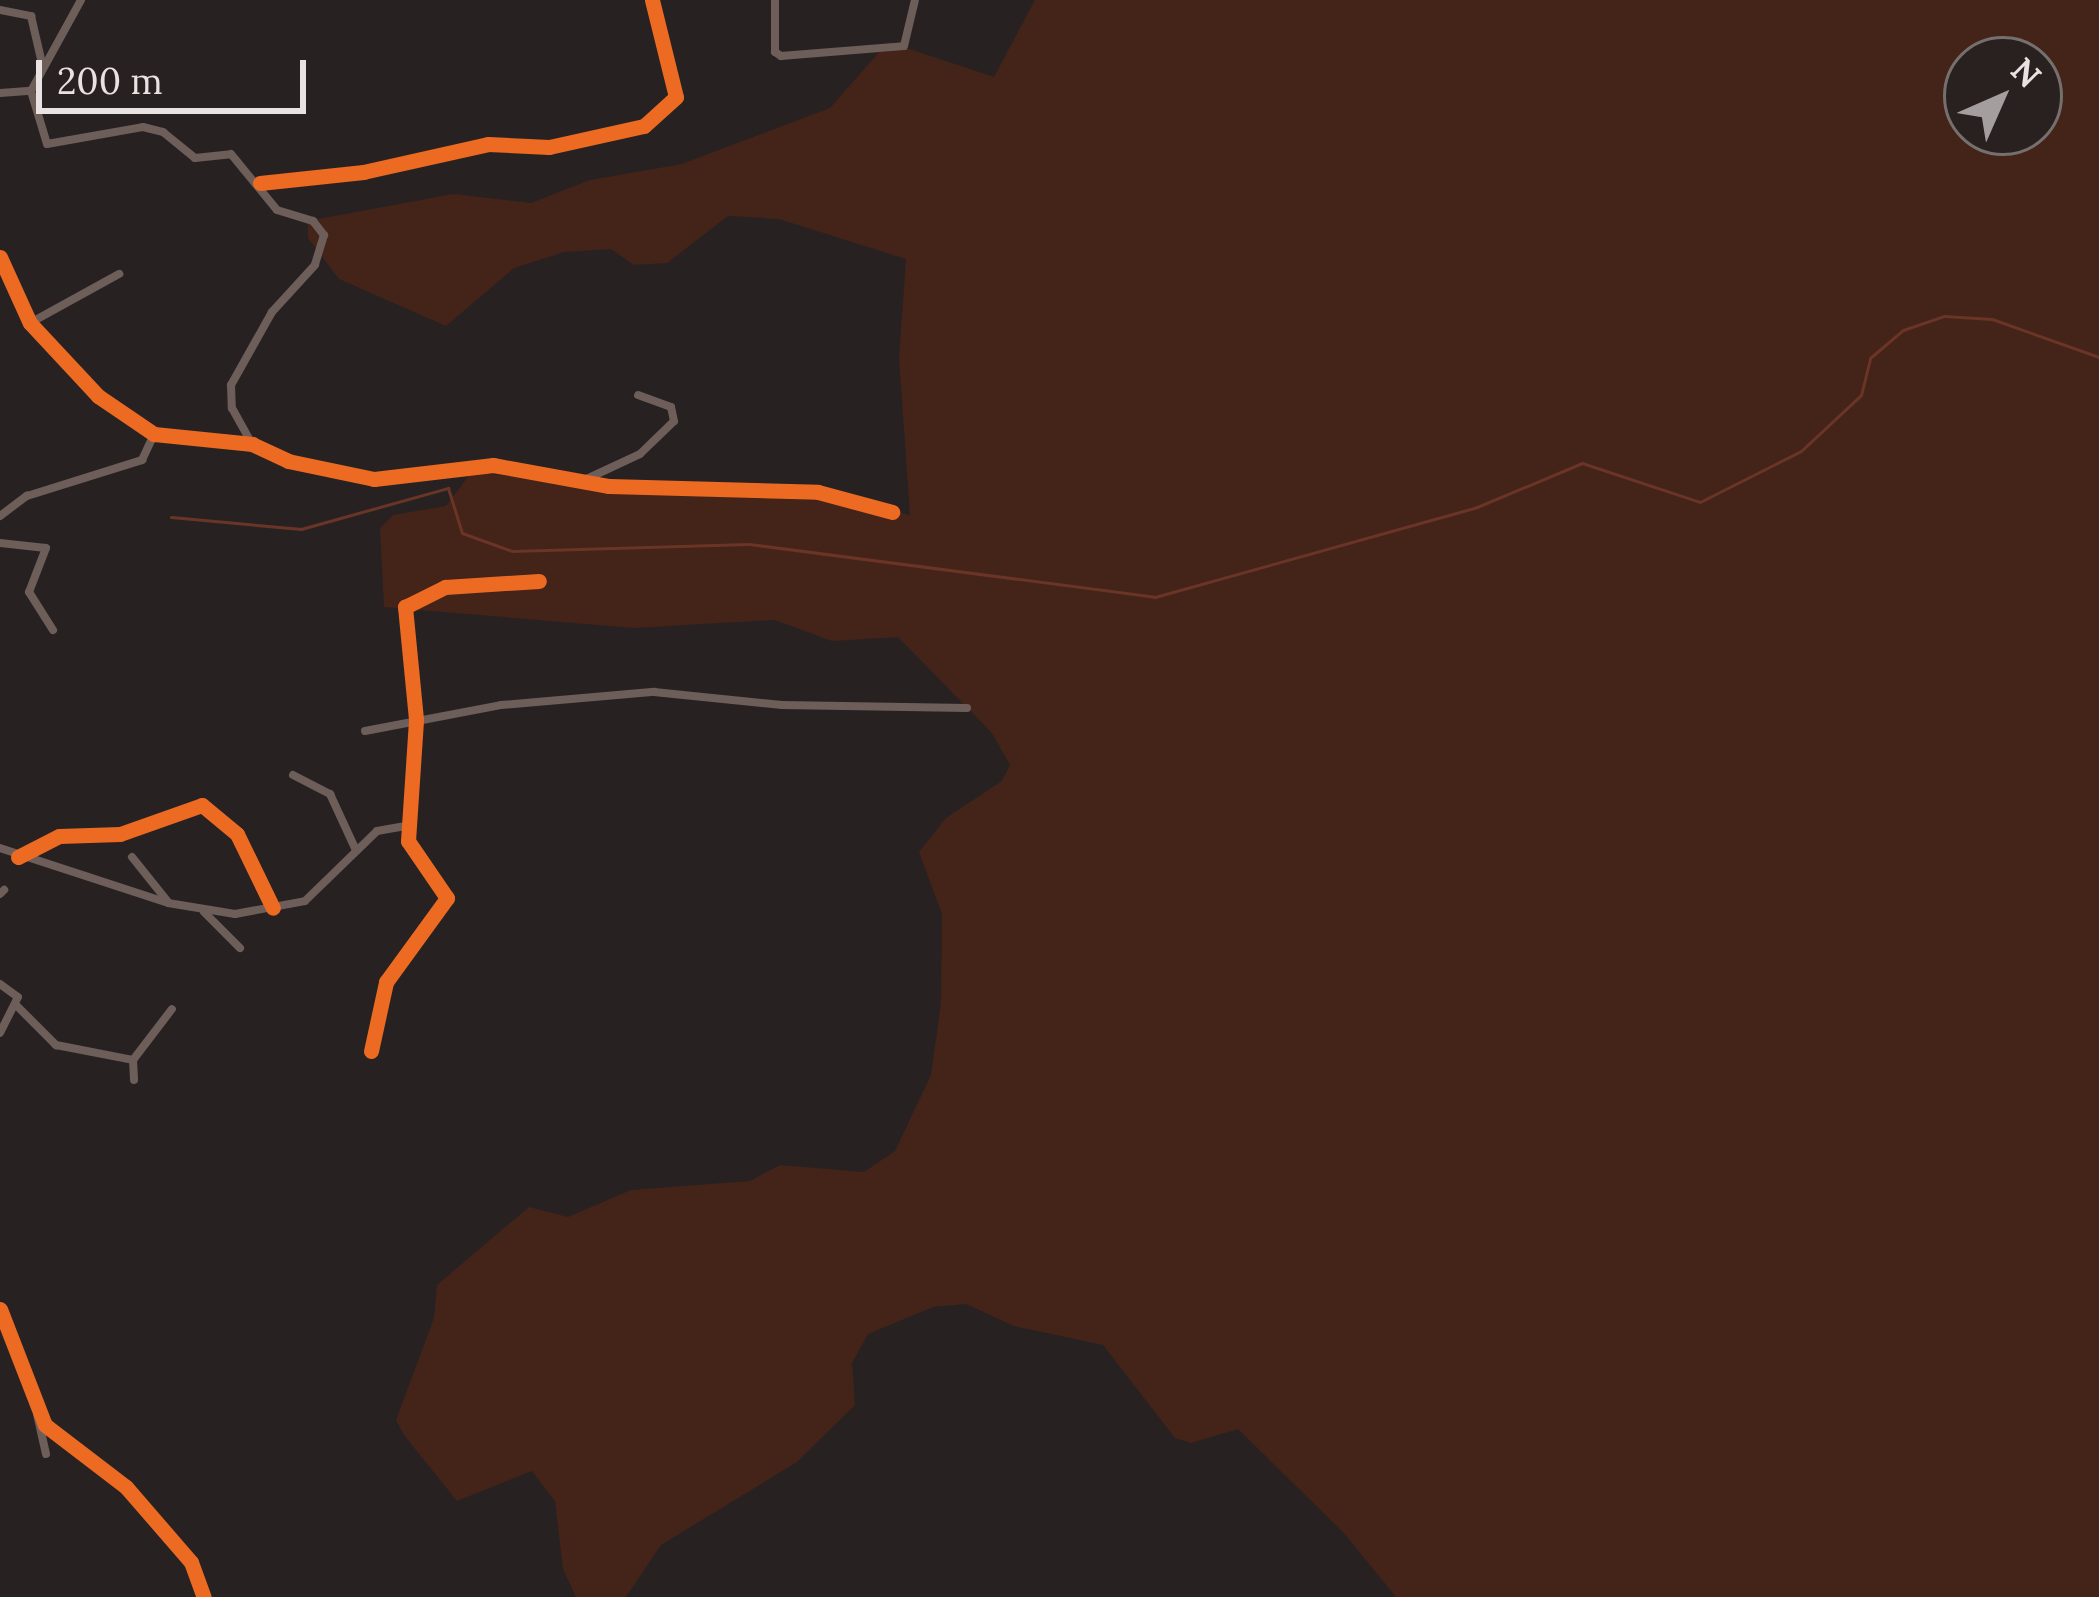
<!DOCTYPE html>
<style>
body{margin:0}
#map{position:relative;width:2099px;height:1597px;overflow:hidden;background:#272221;font-family:Lora,serif}
div>[style]{position:absolute}
[style*='--x']{left:calc(var(--x)*1px);top:calc(var(--y)*1px);width:calc(var(--w)*1px);rotate:calc(var(--a)*1deg)}
.green>*{inset:0;background:#442319}
.stream>*{height:3px;margin:-1.5px;padding:0 1.5px;transform-origin:1.5px;border-radius:1.5px;background:#6a3526}
.minor>*{height:8px;margin:-4px;padding:0 4px;transform-origin:4px;border-radius:4px;background:#6d5e5a}
.cycleway>*{height:15px;margin:-7.5px;padding:0 7.5px;transform-origin:7.5px;border-radius:7.5px;background:#ed6a23}
span{translate:-50% -50%;white-space:nowrap;text-align:center;line-height:1.15;-webkit-text-stroke:12px #29211f;paint-order:stroke}
.north{position:absolute;left:1943px;top:36px;width:120px;height:120px;box-sizing:border-box;background:#29211f;border:3px solid #756f6d;border-radius:50%;rotate:45deg;font-size:33px;font-weight:700;line-height:48px;text-align:center;color:#e8e3e2}
.north::after{content:'';display:block;margin:auto;width:42px;height:54px;background:#a49f9e;clip-path:polygon(50% 0,100% 100%,50% 72%,0 100%)}
.scale{position:absolute;left:36px;top:60px;width:270px;height:54px;box-sizing:border-box;border:6px solid #e8e3e2;border-top:0;padding-left:15px;font-size:36px;line-height:42px;white-space:nowrap;color:#e8e3e2;-webkit-text-stroke:9px #29211f;paint-order:stroke}
</style>
<div id="map">
<div class="green">
<i style="clip-path:polygon(evenodd,1035px 0,2099px 0,2099px 1597px,1396px 1597px,1344px 1533px,1238px 1429px,1191px 1443px,1175px 1438px,1103px 1345px,1014px 1326px,966px 1304px,933px 1307px,868px 1334px,852px 1363px,855px 1405px,797px 1462px,661px 1545px,626px 1597px,576px 1597px,563px 1569px,555px 1501px,532px 1471px,457px 1501px,404px 1435px,396px 1420px,434px 1318px,437px 1285px,529px 1207px,568px 1217px,631px 1190px,750px 1181px,780px 1165px,864px 1172px,895px 1151px,931px 1075px,941px 1003px,942px 914px,919px 852px,946px 818px,1002px 781px,1010px 765px,992px 733px,898px 637px,832px 641px,775px 620px,634px 628px,384px 607px,380px 528px,393px 515px,446px 506px,471px 473px,559px 478px,590px 491px,642px 485px,844px 500px,910px 515px,899px 358px,906px 259px,779px 219px,728px 216px,667px 263px,634px 265px,611px 249px,564px 252px,514px 268px,446px 326px,339px 279px,308px 238px,308px 221px,453px 194px,531px 203px,590px 180px,682px 164px,830px 108px,888px 42px,994px 77px,1035px 0,1967px 60px,2039px 60px,2039px 132px,1967px 132px,1967px 60px)"></i>
</div>
<div class="stream">
<i style="--x:171;--y:517;--w:131;--a:5.3"></i>
<i style="--x:301;--y:529;--w:153;--a:-15.6"></i>
<i style="--x:448;--y:488;--w:47;--a:72.7"></i>
<i style="--x:462;--y:533;--w:53;--a:19.8"></i>
<i style="--x:512;--y:551;--w:237;--a:-1.7"></i>
<i style="--x:749;--y:544;--w:409;--a:7.4"></i>
<i style="--x:1155;--y:597;--w:334;--a:-15.6"></i>
<i style="--x:1477;--y:507;--w:114;--a:-22.7"></i>
<i style="--x:1582;--y:463;--w:124;--a:18.3"></i>
<i style="--x:1700;--y:502;--w:113;--a:-26.8"></i>
<i style="--x:1801;--y:451;--w:82;--a:-43"></i>
<i style="--x:1861;--y:395;--w:38;--a:-76"></i>
<i style="--x:1870;--y:358;--w:43;--a:-40.3"></i>
<i style="--x:1903;--y:330;--w:43;--a:-18.9"></i>
<i style="--x:1944;--y:316;--w:48;--a:3.6"></i>
<i style="--x:1992;--y:319;--w:114;--a:19.6"></i>
</div>
<div class="minor">
<i style="--x:81;--y:0;--w:104;--a:118.8"></i>
<i style="--x:31;--y:91;--w:55;--a:73.2"></i>
<i style="--x:47;--y:144;--w:97;--a:-10"></i>
<i style="--x:143;--y:127;--w:21;--a:14"></i>
<i style="--x:163;--y:132;--w:41;--a:39.1"></i>
<i style="--x:195;--y:158;--w:36;--a:-6"></i>
<i style="--x:231;--y:154;--w:72;--a:50.6"></i>
<i style="--x:277;--y:210;--w:38;--a:17"></i>
<i style="--x:313;--y:221;--w:18;--a:52"></i>
<i style="--x:324;--y:235;--w:31;--a:107"></i>
<i style="--x:315;--y:265;--w:64;--a:132.5"></i>
<i style="--x:272;--y:312;--w:84;--a:119.3"></i>
<i style="--x:231;--y:385;--w:23;--a:88"></i>
<i style="--x:232;--y:408;--w:41;--a:60.9"></i>
<i style="--x:775;--y:0;--w:52;--a:90"></i>
<i style="--x:775;--y:52;--w:7;--a:34"></i>
<i style="--x:781;--y:56;--w:123;--a:-4.6"></i>
<i style="--x:904;--y:46;--w:47;--a:-76.6"></i>
<i style="--x:0;--y:10;--w:32;--a:11"></i>
<i style="--x:31;--y:16;--w:44;--a:76.9"></i>
<i style="--x:0;--y:93;--w:31;--a:-4"></i>
<i style="--x:260;--y:183;--w:104;--a:-6.1"></i>
<i style="--x:363;--y:172;--w:128;--a:-12.6"></i>
<i style="--x:488;--y:144;--w:61;--a:2.8"></i>
<i style="--x:549;--y:147;--w:97;--a:-12.5"></i>
<i style="--x:644;--y:126;--w:43;--a:-42.2"></i>
<i style="--x:676;--y:97;--w:100;--a:-103.9"></i>
<i style="--x:0;--y:257;--w:72;--a:65.6"></i>
<i style="--x:30;--y:323;--w:100;--a:47"></i>
<i style="--x:98;--y:396;--w:68;--a:34.2"></i>
<i style="--x:154;--y:434;--w:99;--a:5.8"></i>
<i style="--x:252;--y:444;--w:40;--a:25"></i>
<i style="--x:288;--y:461;--w:88;--a:11.8"></i>
<i style="--x:374;--y:479;--w:120;--a:-6.7"></i>
<i style="--x:493;--y:465;--w:118;--a:10.3"></i>
<i style="--x:609;--y:486;--w:209;--a:1.6"></i>
<i style="--x:818;--y:492;--w:77;--a:15.1"></i>
<i style="--x:30;--y:323;--w:102;--a:-28.8"></i>
<i style="--x:580;--y:482;--w:66;--a:-25"></i>
<i style="--x:640;--y:454;--w:47;--a:-44.1"></i>
<i style="--x:674;--y:421;--w:14;--a:-102"></i>
<i style="--x:671;--y:407;--w:35;--a:-160"></i>
<i style="--x:0;--y:516;--w:34;--a:-37"></i>
<i style="--x:27;--y:496;--w:121;--a:-17.4"></i>
<i style="--x:142;--y:460;--w:29;--a:-65"></i>
<i style="--x:0;--y:543;--w:46;--a:6.2"></i>
<i style="--x:46;--y:548;--w:47;--a:111.1"></i>
<i style="--x:29;--y:592;--w:45;--a:57.7"></i>
<i style="--x:365;--y:731;--w:138;--a:-10.8"></i>
<i style="--x:501;--y:705;--w:154;--a:-4.9"></i>
<i style="--x:654;--y:692;--w:129;--a:5.8"></i>
<i style="--x:782;--y:705;--w:185;--a:0.9"></i>
<i style="--x:293;--y:775;--w:42;--a:27.2"></i>
<i style="--x:330;--y:794;--w:60;--a:65.2"></i>
<i style="--x:0;--y:848;--w:177;--a:18.1"></i>
<i style="--x:168;--y:903;--w:68;--a:9.3"></i>
<i style="--x:235;--y:914;--w:71;--a:-10.5"></i>
<i style="--x:305;--y:901;--w:100;--a:-44.2"></i>
<i style="--x:377;--y:831;--w:29;--a:-10"></i>
<i style="--x:19;--y:856;--w:45;--a:-26.6"></i>
<i style="--x:59;--y:836;--w:61;--a:-1.9"></i>
<i style="--x:120;--y:834;--w:87;--a:-19.5"></i>
<i style="--x:202;--y:805;--w:45;--a:39.6"></i>
<i style="--x:237;--y:834;--w:82;--a:64.1"></i>
<i style="--x:132;--y:857;--w:58;--a:51.3"></i>
<i style="--x:0;--y:894;--w:6;--a:-45"></i>
<i style="--x:204;--y:912;--w:51;--a:45"></i>
<i style="--x:0;--y:984;--w:22;--a:36"></i>
<i style="--x:18;--y:997;--w:40;--a:116.6"></i>
<i style="--x:16;--y:1005;--w:57;--a:45"></i>
<i style="--x:56;--y:1045;--w:78;--a:11"></i>
<i style="--x:133;--y:1060;--w:64;--a:-52.6"></i>
<i style="--x:371;--y:1051;--w:71;--a:-77.7"></i>
<i style="--x:386;--y:982;--w:104;--a:-54"></i>
<i style="--x:447;--y:898;--w:69;--a:-124.4"></i>
<i style="--x:408;--y:841;--w:122;--a:-86.2"></i>
<i style="--x:416;--y:719;--w:113;--a:-95.6"></i>
<i style="--x:405;--y:607;--w:45;--a:-26.6"></i>
<i style="--x:445;--y:587;--w:94;--a:-3.7"></i>
<i style="--x:133;--y:1060;--w:20;--a:87"></i>
<i style="--x:0;--y:1309;--w:124;--a:68.8"></i>
<i style="--x:45;--y:1425;--w:102;--a:37.4"></i>
<i style="--x:126;--y:1487;--w:99;--a:49.1"></i>
<i style="--x:191;--y:1562;--w:37;--a:70"></i>
<i style="--x:37;--y:1414;--w:41;--a:77.3"></i>
</div>
<div class="cycleway">
<i style="--x:260;--y:183;--w:104;--a:-6.1"></i>
<i style="--x:363;--y:172;--w:128;--a:-12.6"></i>
<i style="--x:488;--y:144;--w:61;--a:2.8"></i>
<i style="--x:549;--y:147;--w:97;--a:-12.5"></i>
<i style="--x:644;--y:126;--w:43;--a:-42.2"></i>
<i style="--x:676;--y:97;--w:100;--a:-103.9"></i>
<i style="--x:0;--y:257;--w:72;--a:65.6"></i>
<i style="--x:30;--y:323;--w:100;--a:47"></i>
<i style="--x:98;--y:396;--w:68;--a:34.2"></i>
<i style="--x:154;--y:434;--w:99;--a:5.8"></i>
<i style="--x:252;--y:444;--w:40;--a:25"></i>
<i style="--x:288;--y:461;--w:88;--a:11.8"></i>
<i style="--x:374;--y:479;--w:120;--a:-6.7"></i>
<i style="--x:493;--y:465;--w:118;--a:10.3"></i>
<i style="--x:609;--y:486;--w:209;--a:1.6"></i>
<i style="--x:818;--y:492;--w:77;--a:15.1"></i>
<i style="--x:18;--y:857;--w:46;--a:-27.1"></i>
<i style="--x:59;--y:836;--w:61;--a:-1.9"></i>
<i style="--x:120;--y:834;--w:87;--a:-19.5"></i>
<i style="--x:202;--y:805;--w:45;--a:39.6"></i>
<i style="--x:237;--y:834;--w:82;--a:64.1"></i>
<i style="--x:371;--y:1051;--w:71;--a:-77.7"></i>
<i style="--x:386;--y:982;--w:104;--a:-54"></i>
<i style="--x:447;--y:898;--w:69;--a:-124.4"></i>
<i style="--x:408;--y:841;--w:122;--a:-86.2"></i>
<i style="--x:416;--y:719;--w:113;--a:-95.6"></i>
<i style="--x:405;--y:607;--w:45;--a:-26.6"></i>
<i style="--x:445;--y:587;--w:94;--a:-3.7"></i>
<i style="--x:0;--y:1309;--w:124;--a:68.8"></i>
<i style="--x:45;--y:1425;--w:102;--a:37.4"></i>
<i style="--x:126;--y:1487;--w:99;--a:49.1"></i>
<i style="--x:191;--y:1562;--w:37;--a:70"></i>
</div>
<div class="north">N</div>
<div class="scale">200 m</div>
</div>
